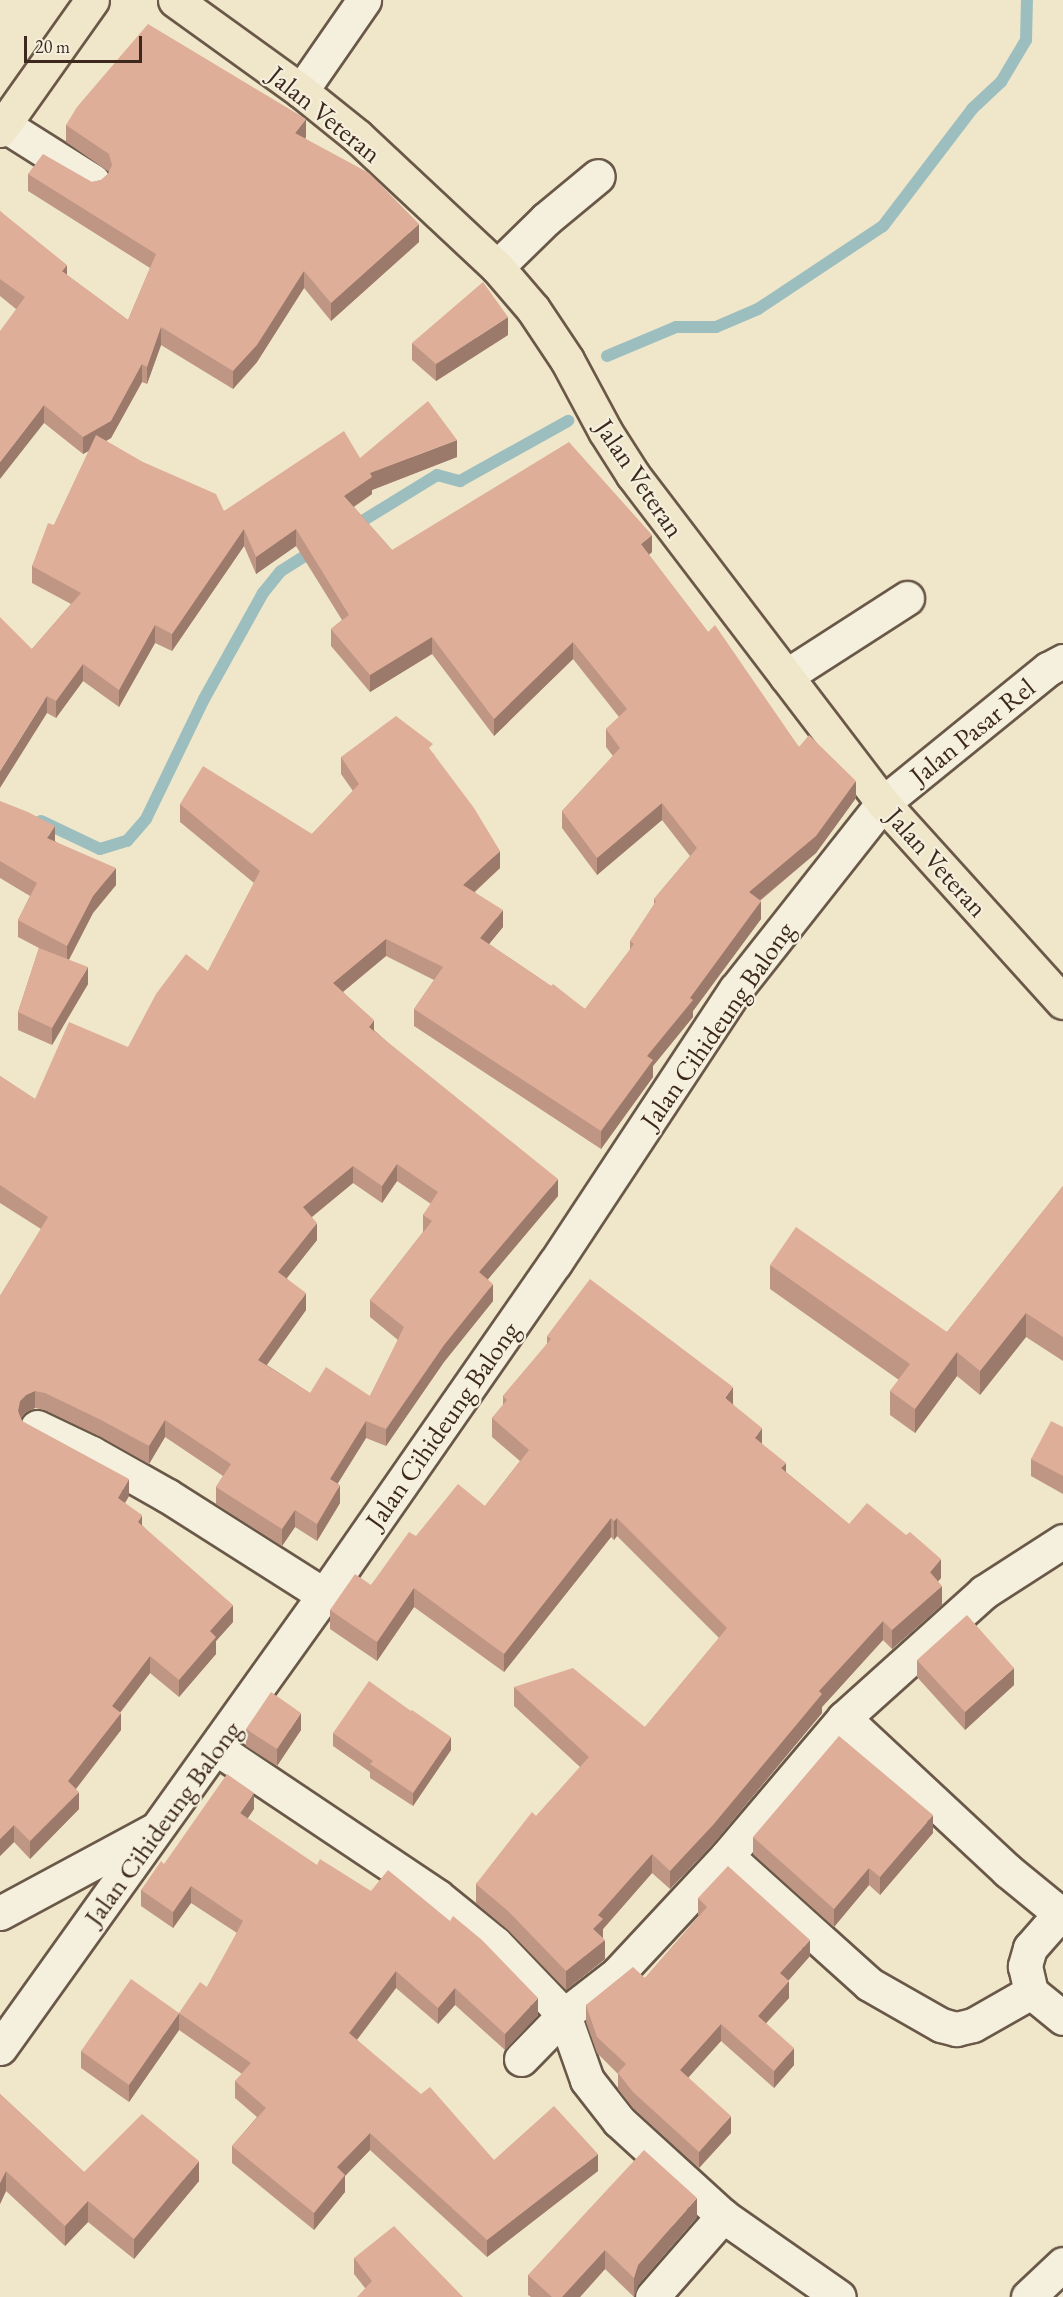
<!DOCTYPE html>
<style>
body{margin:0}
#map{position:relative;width:1063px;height:2297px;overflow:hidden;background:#f0e7cb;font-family:"EB Garamond",serif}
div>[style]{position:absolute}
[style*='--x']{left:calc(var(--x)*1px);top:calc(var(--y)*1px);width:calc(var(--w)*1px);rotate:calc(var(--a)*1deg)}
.stream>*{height:12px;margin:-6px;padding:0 6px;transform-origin:6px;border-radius:6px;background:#9dbebf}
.roads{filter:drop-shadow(2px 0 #6a5848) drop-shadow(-2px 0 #6a5848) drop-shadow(0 2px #6a5848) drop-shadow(0 -2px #6a5848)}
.minor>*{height:33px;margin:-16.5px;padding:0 16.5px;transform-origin:16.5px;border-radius:16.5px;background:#f5efdd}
.major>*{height:33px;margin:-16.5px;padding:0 16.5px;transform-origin:16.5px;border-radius:16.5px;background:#f0e7cb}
.wall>*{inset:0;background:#bf9684}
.shaded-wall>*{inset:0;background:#9b7a6b}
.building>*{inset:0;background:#deae99}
span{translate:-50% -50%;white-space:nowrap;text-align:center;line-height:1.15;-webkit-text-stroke:4.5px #f5efdd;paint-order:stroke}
.street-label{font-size:27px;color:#3d281d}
.scale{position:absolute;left:24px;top:36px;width:118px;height:27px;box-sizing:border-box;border:3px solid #3d281d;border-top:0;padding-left:8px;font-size:18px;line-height:21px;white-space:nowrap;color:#3d281d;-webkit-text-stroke:4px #f5efdd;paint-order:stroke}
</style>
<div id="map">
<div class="stream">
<i style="--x:607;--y:356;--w:75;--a:-22.8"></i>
<i style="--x:676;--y:327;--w:40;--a:0"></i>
<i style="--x:716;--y:327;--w:46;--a:-23.2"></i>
<i style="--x:758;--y:309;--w:150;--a:-33.6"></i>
<i style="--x:883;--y:226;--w:147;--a:-52.7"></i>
<i style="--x:972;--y:109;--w:40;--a:-43"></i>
<i style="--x:1001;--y:82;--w:49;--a:-59.2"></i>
<i style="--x:1026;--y:40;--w:40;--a:-88.6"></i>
<i style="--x:351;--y:528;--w:101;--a:-31.6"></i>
<i style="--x:437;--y:475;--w:24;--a:15"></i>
<i style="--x:460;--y:481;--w:124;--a:-29.1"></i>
<i style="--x:41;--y:821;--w:65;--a:25.4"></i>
<i style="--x:100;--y:849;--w:28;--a:-17"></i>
<i style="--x:127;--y:841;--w:29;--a:-49"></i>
<i style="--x:146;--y:819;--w:133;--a:-64.2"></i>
<i style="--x:204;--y:699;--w:121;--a:-60.9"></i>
<i style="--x:263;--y:593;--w:28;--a:-51"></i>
<i style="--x:281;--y:571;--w:41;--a:-32.2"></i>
</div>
<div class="roads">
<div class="minor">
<i style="--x:301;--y:91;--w:111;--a:-55.3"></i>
<i style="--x:4;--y:125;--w:105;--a:32.2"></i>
<i style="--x:497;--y:267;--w:69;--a:-44.4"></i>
<i style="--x:546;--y:219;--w:67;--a:-39.6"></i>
<i style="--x:786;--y:676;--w:144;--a:-32.8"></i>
<i style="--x:37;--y:1427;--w:61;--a:25.3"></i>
<i style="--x:92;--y:1453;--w:87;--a:29.5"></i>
<i style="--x:168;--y:1496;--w:185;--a:32.4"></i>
<i style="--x:844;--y:1718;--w:224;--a:43"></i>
<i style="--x:1008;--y:1871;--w:71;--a:39.3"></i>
<i style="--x:216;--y:1748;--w:266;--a:33.8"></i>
<i style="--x:437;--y:1896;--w:75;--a:39"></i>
<i style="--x:495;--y:1943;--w:100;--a:46.2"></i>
<i style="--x:564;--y:2015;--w:67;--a:-37.7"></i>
<i style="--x:617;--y:1974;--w:161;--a:-47"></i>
<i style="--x:727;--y:1856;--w:181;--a:-49.7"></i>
<i style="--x:844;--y:1718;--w:188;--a:-42"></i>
<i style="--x:984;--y:1592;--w:94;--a:-32.8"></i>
<i style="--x:727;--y:1856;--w:191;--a:42"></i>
<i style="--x:869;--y:1984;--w:83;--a:29.7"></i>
<i style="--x:941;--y:2025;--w:16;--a:15"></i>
<i style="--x:956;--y:2029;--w:17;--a:-13"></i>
<i style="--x:973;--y:2025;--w:67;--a:-29.6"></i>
<i style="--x:0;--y:1913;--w:175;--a:-28.3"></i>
<i style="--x:1059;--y:1915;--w:44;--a:131.3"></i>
<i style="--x:1030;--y:1948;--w:19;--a:106"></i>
<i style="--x:1025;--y:1966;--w:27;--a:77"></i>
<i style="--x:1031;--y:1992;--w:41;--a:39.1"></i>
<i style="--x:0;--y:2048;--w:557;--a:-54.43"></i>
<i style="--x:324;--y:1595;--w:404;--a:-55.2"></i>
<i style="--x:555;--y:1263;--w:328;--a:-56.6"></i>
<i style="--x:736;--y:989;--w:237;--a:-51.7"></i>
<i style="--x:883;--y:803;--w:213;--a:-39.1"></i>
<i style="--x:1048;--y:669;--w:17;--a:-28"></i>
<i style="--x:521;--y:2059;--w:62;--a:-45.7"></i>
<i style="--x:564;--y:2015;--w:69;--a:70.5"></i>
<i style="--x:587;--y:2080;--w:52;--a:52"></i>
<i style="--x:619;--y:2121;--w:141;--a:42.4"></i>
<i style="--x:723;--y:2216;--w:141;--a:34.9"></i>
<i style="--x:652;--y:2297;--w:108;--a:-48.8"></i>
<i style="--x:1028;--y:2297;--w:48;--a:-43.3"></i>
</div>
<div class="major">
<i style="--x:175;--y:0;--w:155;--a:35.8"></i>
<i style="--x:301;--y:91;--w:72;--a:38.8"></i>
<i style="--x:357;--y:136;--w:192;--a:43.1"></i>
<i style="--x:497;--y:267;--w:55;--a:49.4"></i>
<i style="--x:533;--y:309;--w:61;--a:56.3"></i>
<i style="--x:567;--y:360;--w:81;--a:61.8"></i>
<i style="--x:605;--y:431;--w:52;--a:57.5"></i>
<i style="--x:633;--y:475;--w:412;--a:52.7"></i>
<i style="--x:883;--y:803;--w:268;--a:47.9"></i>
<i style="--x:0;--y:130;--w:159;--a:-54.7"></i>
</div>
</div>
<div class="wall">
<i style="clip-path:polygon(evenodd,66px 125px,306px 137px,305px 138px,419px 242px,331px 321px,304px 288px,257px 362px,233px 389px,161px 345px,147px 384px,142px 382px,111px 438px,106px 441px,224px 511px,360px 458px,457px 457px,372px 490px,372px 494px,354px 507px,392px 550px,652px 552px,649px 555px,708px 632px,799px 747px,856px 798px,816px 853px,760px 901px,761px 919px,693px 1011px,693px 1017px,653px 1066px,653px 1077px,601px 1149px,414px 1026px,414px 1009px,434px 980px,386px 956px,343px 992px,374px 1030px,558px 1196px,488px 1279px,493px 1301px,444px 1362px,386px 1446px,366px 1438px,337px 1484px,340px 1503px,317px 1541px,295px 1527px,282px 1546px,216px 1504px,216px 1487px,223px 1476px,165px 1437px,149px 1464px,101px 1437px,45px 1410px,35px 1408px,26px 1412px,21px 1418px,22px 1421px,129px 1496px,125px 1503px,142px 1525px,233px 1622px,216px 1641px,216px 1654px,179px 1697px,150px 1673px,120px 1713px,121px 1730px,76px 1789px,79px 1809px,30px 1859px,14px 1842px,0 1856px,0 1296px,41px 1229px,0 1203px,0 1076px,35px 1099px,128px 1047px,208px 971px,254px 883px,180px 822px,180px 804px,312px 834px,353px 791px,341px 774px,341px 757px,433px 753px,500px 868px,475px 892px,503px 927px,489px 944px,585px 1009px,630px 950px,630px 941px,654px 905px,654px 899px,690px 856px,662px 820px,597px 875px,562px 828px,562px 811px,613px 756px,606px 747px,606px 729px,619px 717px,573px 659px,494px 736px,432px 654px,370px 692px,331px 646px,331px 629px,342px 620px,296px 546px,256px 574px,244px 546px,172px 651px,155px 643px,119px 707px,83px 681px,56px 718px,47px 713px,32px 649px,71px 604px,32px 583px,32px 566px,54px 525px,89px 451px,83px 454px,44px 423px,16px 309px,0 296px,0 211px,67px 275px,128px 320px,150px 268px,28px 191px,28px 174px,92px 182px,101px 180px,108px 174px,109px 172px,66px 142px,66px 125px,397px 1181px,431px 1204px,423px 1215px,423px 1232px,370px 1300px,370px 1317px,398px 1340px,370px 1396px,310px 1393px,267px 1365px,306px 1310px,287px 1278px,317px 1240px,312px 1217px,353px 1183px,382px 1203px,397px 1181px)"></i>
<i style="clip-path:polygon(508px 335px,436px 381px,412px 360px,412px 343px)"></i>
<i style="clip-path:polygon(0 801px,116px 885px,93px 913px,69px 960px,88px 984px,52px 1045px,18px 1030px,18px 1012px,39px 948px,18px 937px,18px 920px,30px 896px,0 878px)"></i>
<i style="clip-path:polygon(1063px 1186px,1063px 1361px,1026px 1337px,980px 1395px,957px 1376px,915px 1433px,890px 1415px,890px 1391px,899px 1380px,770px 1289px,770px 1265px,947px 1332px)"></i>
<i style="clip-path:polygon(547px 1336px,733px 1404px,762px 1444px,786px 1472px,849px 1524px,941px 1578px,938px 1581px,942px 1605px,892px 1649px,883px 1640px,822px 1707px,822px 1713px,713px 1844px,670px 1889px,652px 1873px,603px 1929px,603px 1937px,605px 1959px,566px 1990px,508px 1930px,476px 1903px,476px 1884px,580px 1767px,514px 1706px,514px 1687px,645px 1727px,719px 1638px,617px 1536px,614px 1540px,611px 1537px,504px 1672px,414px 1607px,377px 1661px,330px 1629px,330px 1610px,371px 1585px,416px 1536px,485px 1506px,520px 1461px,492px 1437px,492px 1418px,503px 1405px,503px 1396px,547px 1344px)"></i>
<i style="clip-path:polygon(1063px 1427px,1063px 1494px,1031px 1476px,1031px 1459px)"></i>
<i style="clip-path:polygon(917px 1660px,1014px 1685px,965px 1730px,917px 1677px)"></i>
<i style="clip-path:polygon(246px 1729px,301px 1730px,277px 1766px,246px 1746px)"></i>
<i style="clip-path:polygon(333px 1733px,451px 1750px,413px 1806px,370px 1778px,370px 1772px,333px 1746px)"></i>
<i style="clip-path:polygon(254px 1809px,247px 1818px,538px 2015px,505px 2050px,455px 2005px,438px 2024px,396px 1988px,357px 2040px,494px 2160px,598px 2171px,487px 2257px,370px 2150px,345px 2176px,345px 2192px,314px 2230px,232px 2163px,232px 2146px,257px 2117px,235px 2098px,235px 2081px,242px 2074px,179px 2030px,179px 2013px,207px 1987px,237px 1933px,191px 1903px,173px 1928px,141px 1906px,141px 1890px,164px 1864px)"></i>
<i style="clip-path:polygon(933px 1833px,880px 1895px,869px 1885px,834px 1927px,753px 1854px,753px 1837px)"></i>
<i style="clip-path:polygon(698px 1898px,810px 1956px,788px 1981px,789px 1998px,766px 2023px,794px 2065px,774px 2088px,721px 2041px,688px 2077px,731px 2133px,699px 2168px,633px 2108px,618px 2089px,618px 2074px,597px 2053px,586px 2022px,586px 2005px,645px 1978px,699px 1916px,698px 1915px)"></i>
<i style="clip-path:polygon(179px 2030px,129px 2102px,81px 2068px,81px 2051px)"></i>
<i style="clip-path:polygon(0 2094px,84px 2172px,199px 2181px,134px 2259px,88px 2222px,65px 2246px,6px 2191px,0 2204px)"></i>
<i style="clip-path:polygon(697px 2217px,638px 2285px,634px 2297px,605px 2269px,580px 2297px,531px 2297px,528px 2295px,528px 2275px)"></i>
<i style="clip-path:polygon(354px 2258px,463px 2297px,365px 2288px,354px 2274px)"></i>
</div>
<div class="shaded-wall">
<i style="clip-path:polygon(306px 119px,306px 137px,295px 151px,295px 133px)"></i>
<i style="clip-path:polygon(419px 224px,419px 242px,331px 321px,331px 303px)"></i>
<i style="clip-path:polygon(67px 265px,67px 283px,62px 271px)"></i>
<i style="clip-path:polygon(304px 271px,304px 288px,257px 362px,233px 389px,233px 371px)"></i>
<i style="clip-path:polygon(508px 317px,508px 335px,436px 381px,436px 364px)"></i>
<i style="clip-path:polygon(161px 327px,161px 345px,147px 384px,147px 367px)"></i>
<i style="clip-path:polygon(142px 364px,142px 382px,111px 438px,83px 454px,83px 437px)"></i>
<i style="clip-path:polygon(44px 405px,44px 423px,0 479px,0 462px)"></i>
<i style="clip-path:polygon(457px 440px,457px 457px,372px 490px,372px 494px,344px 513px,344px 496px,370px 473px)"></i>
<i style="clip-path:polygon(244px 529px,244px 546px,172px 651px,172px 634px)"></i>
<i style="clip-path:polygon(296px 529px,296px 546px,256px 574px,256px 557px)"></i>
<i style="clip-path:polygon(652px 535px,652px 552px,641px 561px,641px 544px)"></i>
<i style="clip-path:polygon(155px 625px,155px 643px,119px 707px,119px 690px)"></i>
<i style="clip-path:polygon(432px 637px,432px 654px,370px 692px,370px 675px)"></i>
<i style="clip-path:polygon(573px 642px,573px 659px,494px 736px,494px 719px)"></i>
<i style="clip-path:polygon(83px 664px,83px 681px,56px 718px,56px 701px)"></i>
<i style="clip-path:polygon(47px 696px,47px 713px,0 788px,0 771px)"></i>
<i style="clip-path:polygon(856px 781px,856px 798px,816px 853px,749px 909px,749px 892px)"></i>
<i style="clip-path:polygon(662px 803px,662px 820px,597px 875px,597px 858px)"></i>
<i style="clip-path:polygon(55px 826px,55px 844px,47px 838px)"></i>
<i style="clip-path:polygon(500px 851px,500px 868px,463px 902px,463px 885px)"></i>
<i style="clip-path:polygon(116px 868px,116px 885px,93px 913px,67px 963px,67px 946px,93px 896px)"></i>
<i style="clip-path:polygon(761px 901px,761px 919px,693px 1011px,693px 1017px,653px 1066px,653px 1077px,601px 1149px,601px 1131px,647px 1056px)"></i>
<i style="clip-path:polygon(503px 910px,503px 927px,480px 955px,480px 938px)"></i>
<i style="clip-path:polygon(386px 939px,386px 956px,333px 1000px,333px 983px)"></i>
<i style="clip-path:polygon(88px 967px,88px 984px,52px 1045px,52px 1028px)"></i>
<i style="clip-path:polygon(374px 1020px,374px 1038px,369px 1027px)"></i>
<i style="clip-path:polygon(397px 1164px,397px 1181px,382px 1203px,382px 1186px)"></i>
<i style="clip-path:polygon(353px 1166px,353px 1183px,303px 1224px,303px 1207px)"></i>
<i style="clip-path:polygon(558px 1179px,558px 1196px,479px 1290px,479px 1272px)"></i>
<i style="clip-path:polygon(317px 1223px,317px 1240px,278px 1289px,278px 1272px)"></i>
<i style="clip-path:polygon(493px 1284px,493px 1301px,444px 1362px,386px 1446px,386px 1429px,444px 1345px)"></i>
<i style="clip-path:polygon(306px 1293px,306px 1310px,258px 1377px,258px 1360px)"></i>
<i style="clip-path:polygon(1026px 1313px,1026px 1337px,980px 1395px,980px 1371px)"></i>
<i style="clip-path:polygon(957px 1352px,957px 1376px,915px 1433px,915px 1409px)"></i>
<i style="clip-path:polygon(733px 1387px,733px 1405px,725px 1398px)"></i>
<i style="clip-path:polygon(35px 1391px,35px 1408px,26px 1412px,20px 1418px,18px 1411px,20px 1401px,26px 1395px)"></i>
<i style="clip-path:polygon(165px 1420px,165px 1437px,149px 1464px,149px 1446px)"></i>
<i style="clip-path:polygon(366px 1421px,366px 1438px,330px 1496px,330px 1479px)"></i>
<i style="clip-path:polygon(762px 1428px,762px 1447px,755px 1438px)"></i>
<i style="clip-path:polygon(786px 1463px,786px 1482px,781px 1468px)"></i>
<i style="clip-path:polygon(129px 1479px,129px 1496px,118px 1515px,118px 1498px)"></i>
<i style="clip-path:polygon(340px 1485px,340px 1503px,317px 1541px,317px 1524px)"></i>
<i style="clip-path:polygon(295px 1510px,295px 1527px,282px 1546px,282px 1529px)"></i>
<i style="clip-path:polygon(142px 1515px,142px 1532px,138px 1522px)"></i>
<i style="clip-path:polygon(611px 1518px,611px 1537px,504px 1672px,504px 1654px)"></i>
<i style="clip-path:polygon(617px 1518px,617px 1536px,614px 1540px,614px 1521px)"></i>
<i style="clip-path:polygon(941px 1559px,941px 1578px,930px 1591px,930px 1572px)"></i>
<i style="clip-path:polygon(942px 1586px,942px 1605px,892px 1649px,892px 1630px)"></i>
<i style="clip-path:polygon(414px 1588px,414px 1607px,377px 1661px,377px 1642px)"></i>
<i style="clip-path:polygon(233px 1605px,233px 1622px,216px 1641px,216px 1654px,179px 1697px,179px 1680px,210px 1631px)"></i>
<i style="clip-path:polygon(883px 1621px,883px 1640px,822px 1707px,822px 1713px,713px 1844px,670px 1889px,670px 1871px,819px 1691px)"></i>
<i style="clip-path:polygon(150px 1656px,150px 1673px,112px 1723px,112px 1706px)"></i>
<i style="clip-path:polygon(1014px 1668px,1014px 1685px,965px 1730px,965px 1712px)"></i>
<i style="clip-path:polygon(121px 1713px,121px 1730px,68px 1799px,68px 1781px)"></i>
<i style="clip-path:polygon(301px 1713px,301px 1730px,277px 1766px,277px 1749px)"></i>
<i style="clip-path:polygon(451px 1737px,451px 1750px,413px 1806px,413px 1793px)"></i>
<i style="clip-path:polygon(79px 1792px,79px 1809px,30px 1859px,30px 1841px)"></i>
<i style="clip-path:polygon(254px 1793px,254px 1809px,240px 1830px,240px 1813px)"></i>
<i style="clip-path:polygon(933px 1815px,933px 1833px,880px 1895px,880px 1877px)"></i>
<i style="clip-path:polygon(14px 1825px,14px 1842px,0 1856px,0 1839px)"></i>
<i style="clip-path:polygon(652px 1854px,652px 1873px,603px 1929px,603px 1938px,593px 1929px,598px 1915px)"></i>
<i style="clip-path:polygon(869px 1868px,869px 1885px,834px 1927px,834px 1909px)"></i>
<i style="clip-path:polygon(191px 1886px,191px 1903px,173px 1928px,173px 1912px)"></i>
<i style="clip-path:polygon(605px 1940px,605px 1959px,566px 1990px,566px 1971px)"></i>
<i style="clip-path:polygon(810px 1940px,810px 1956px,780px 1990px,780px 1973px)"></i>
<i style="clip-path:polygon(396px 1971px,396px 1988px,349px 2050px,349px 2033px)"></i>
<i style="clip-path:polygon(789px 1981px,789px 1998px,758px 2032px,758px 2016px)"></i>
<i style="clip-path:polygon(455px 1988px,455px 2005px,438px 2024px,438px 2008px)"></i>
<i style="clip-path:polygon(538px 1998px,538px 2015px,505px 2050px,505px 2034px)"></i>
<i style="clip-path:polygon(179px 2013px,179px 2030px,129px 2102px,129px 2085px)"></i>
<i style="clip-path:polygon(721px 2024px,721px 2041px,680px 2087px,680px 2070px)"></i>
<i style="clip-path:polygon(794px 2048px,794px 2065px,774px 2088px,774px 2071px)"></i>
<i style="clip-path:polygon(731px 2116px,731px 2133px,699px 2168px,699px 2152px)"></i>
<i style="clip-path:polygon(370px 2133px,370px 2150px,345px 2176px,345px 2192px,314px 2230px,314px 2213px,337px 2167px)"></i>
<i style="clip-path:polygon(598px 2154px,598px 2171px,487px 2257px,487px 2240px)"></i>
<i style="clip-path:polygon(199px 2161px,199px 2181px,134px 2259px,134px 2239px)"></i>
<i style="clip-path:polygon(6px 2171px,6px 2191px,0 2204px,0 2183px)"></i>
<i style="clip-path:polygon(697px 2198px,697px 2217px,638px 2285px,634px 2297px,634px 2278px,638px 2265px)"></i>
<i style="clip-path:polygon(88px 2201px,88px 2222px,65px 2246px,65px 2226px)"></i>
<i style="clip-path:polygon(605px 2250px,605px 2269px,580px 2297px,562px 2297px)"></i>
</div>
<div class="building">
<i style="clip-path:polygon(148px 24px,306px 119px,295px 133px,369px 173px,419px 224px,331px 303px,304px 271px,257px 345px,233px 371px,161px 327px,147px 367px,142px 364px,111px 421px,83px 437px,44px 405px,0 462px,0 331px,25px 297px,0 279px,0 211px,67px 265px,62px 271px,128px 320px,156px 254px,28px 174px,43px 154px,92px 182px,101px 180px,108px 174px,112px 165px,109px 154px,66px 125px,77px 107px)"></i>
<i style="clip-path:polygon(483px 282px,508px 317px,436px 364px,412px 343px)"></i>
<i style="clip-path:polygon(evenodd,428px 401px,457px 440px,370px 473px,372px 477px,344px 496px,392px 550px,569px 442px,652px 535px,641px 544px,708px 632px,715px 625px,799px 747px,809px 735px,856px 781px,816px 836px,749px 892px,761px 901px,690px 998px,693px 1000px,647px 1056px,653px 1060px,601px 1131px,414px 1009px,443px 967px,386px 939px,333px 983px,374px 1020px,369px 1027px,558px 1179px,479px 1272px,493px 1284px,444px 1345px,386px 1429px,366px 1421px,330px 1479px,340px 1485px,317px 1524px,295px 1510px,282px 1529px,216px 1487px,231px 1464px,165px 1420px,149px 1446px,101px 1420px,45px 1393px,35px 1391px,26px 1395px,20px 1401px,18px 1411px,22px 1421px,129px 1479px,118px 1498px,142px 1515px,138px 1522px,233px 1605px,210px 1631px,216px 1637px,179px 1680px,150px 1656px,112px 1706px,121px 1713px,68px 1781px,79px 1792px,30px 1841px,14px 1825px,0 1839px,0 1296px,48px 1217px,0 1185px,0 1076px,35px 1099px,69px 1022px,128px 1047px,156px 994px,186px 954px,208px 971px,260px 871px,180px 804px,203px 766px,312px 834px,359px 784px,341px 757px,396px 716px,433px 744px,429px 748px,474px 808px,500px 851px,463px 885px,503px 910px,480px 938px,551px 986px,553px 984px,585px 1009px,634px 944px,630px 941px,656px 901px,654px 899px,697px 848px,662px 803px,597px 858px,562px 811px,620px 748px,606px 729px,627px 709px,573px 642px,494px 719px,432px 637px,370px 675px,331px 629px,349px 615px,296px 529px,256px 557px,244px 529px,172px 634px,155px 625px,119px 690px,83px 664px,56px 701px,47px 696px,0 771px,0 617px,32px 649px,81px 593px,32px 566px,48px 523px,54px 525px,96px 435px,143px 462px,216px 494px,224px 511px,344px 431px,360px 458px,428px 401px,397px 1164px,438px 1192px,423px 1215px,432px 1221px,370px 1300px,404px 1327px,370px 1396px,326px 1367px,310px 1393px,258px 1360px,306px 1293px,278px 1272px,317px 1223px,303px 1207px,353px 1166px,382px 1186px,397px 1164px)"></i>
<i style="clip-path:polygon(0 801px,28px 812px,55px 826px,47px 838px,116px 868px,93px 896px,67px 946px,18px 920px,37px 883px,0 861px)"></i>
<i style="clip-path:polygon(39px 948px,88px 967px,52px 1028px,18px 1012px)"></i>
<i style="clip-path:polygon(1063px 1186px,1063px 1337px,1026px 1313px,980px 1371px,957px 1352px,915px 1409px,890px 1391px,910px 1364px,770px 1265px,796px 1227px,947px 1332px)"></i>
<i style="clip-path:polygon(590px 1279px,733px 1387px,725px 1398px,762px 1428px,755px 1438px,786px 1463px,781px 1468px,849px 1524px,867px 1503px,906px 1535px,910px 1532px,941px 1559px,930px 1572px,942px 1586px,892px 1630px,883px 1621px,819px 1691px,822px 1694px,713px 1825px,670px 1871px,652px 1854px,598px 1915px,603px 1919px,593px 1929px,605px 1940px,566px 1971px,508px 1911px,476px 1884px,532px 1812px,536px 1816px,589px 1757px,514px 1687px,573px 1668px,645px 1727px,727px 1628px,617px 1518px,614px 1521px,611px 1518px,504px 1654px,414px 1588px,377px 1642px,330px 1610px,355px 1574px,371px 1585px,409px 1532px,416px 1536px,458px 1484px,485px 1506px,529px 1450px,492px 1418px,507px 1400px,503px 1396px,551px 1339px,547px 1336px)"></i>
<i style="clip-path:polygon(1051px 1421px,1063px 1427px,1063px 1476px,1031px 1459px)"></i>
<i style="clip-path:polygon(967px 1615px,1014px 1668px,965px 1712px,917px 1660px)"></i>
<i style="clip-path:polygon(369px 1681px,411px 1711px,412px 1710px,451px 1737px,413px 1793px,370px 1764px,373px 1761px,333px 1733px)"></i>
<i style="clip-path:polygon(271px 1692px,301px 1713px,277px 1749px,246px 1729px)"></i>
<i style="clip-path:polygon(839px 1736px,933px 1815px,880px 1877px,869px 1868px,834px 1909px,753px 1837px)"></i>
<i style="clip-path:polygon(227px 1774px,254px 1793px,240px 1813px,317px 1865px,320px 1859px,371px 1891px,388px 1870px,450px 1921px,453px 1916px,482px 1940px,538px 1998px,505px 2034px,455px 1988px,438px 2008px,396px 1971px,349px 2033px,421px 2094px,430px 2087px,494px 2160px,554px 2106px,598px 2154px,487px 2240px,370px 2133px,337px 2167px,345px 2175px,314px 2213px,232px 2146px,266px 2108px,235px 2081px,251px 2063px,179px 2013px,200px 1982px,207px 1987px,243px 1921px,191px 1886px,173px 1912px,141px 1890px,161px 1861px,164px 1864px)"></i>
<i style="clip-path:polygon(728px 1866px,810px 1940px,780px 1973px,789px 1981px,758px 2016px,794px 2048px,774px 2071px,721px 2024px,680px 2070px,731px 2116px,699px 2152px,633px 2092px,618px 2073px,626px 2064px,597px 2037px,586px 2005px,633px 1967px,645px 1978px,707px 1907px,698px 1898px)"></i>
<i style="clip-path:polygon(131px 1979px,179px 2013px,129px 2085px,81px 2051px)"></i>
<i style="clip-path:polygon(0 2094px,84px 2172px,142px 2114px,199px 2161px,134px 2239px,88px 2201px,65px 2226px,6px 2171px,0 2183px)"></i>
<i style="clip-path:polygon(644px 2150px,697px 2198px,638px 2265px,634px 2278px,605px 2250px,562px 2297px,552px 2297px,528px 2275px)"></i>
<i style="clip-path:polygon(394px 2226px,463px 2297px,357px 2297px,372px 2281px,354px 2258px)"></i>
</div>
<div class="street-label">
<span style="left:325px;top:114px;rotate:39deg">Jalan Veteran</span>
<span style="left:640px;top:478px;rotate:56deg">Jalan Veteran</span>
<span style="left:972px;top:731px;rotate:-39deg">Jalan Pasar Rel</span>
<span style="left:937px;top:862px;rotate:48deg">Jalan Veteran</span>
<span style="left:717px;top:1025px;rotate:-55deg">Jalan Cihideung Balong</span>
<span style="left:442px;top:1425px;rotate:-55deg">Jalan Cihideung Balong</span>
<span style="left:162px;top:1823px;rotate:-54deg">Jalan Cihideung Balong</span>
</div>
<div class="scale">20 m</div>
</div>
